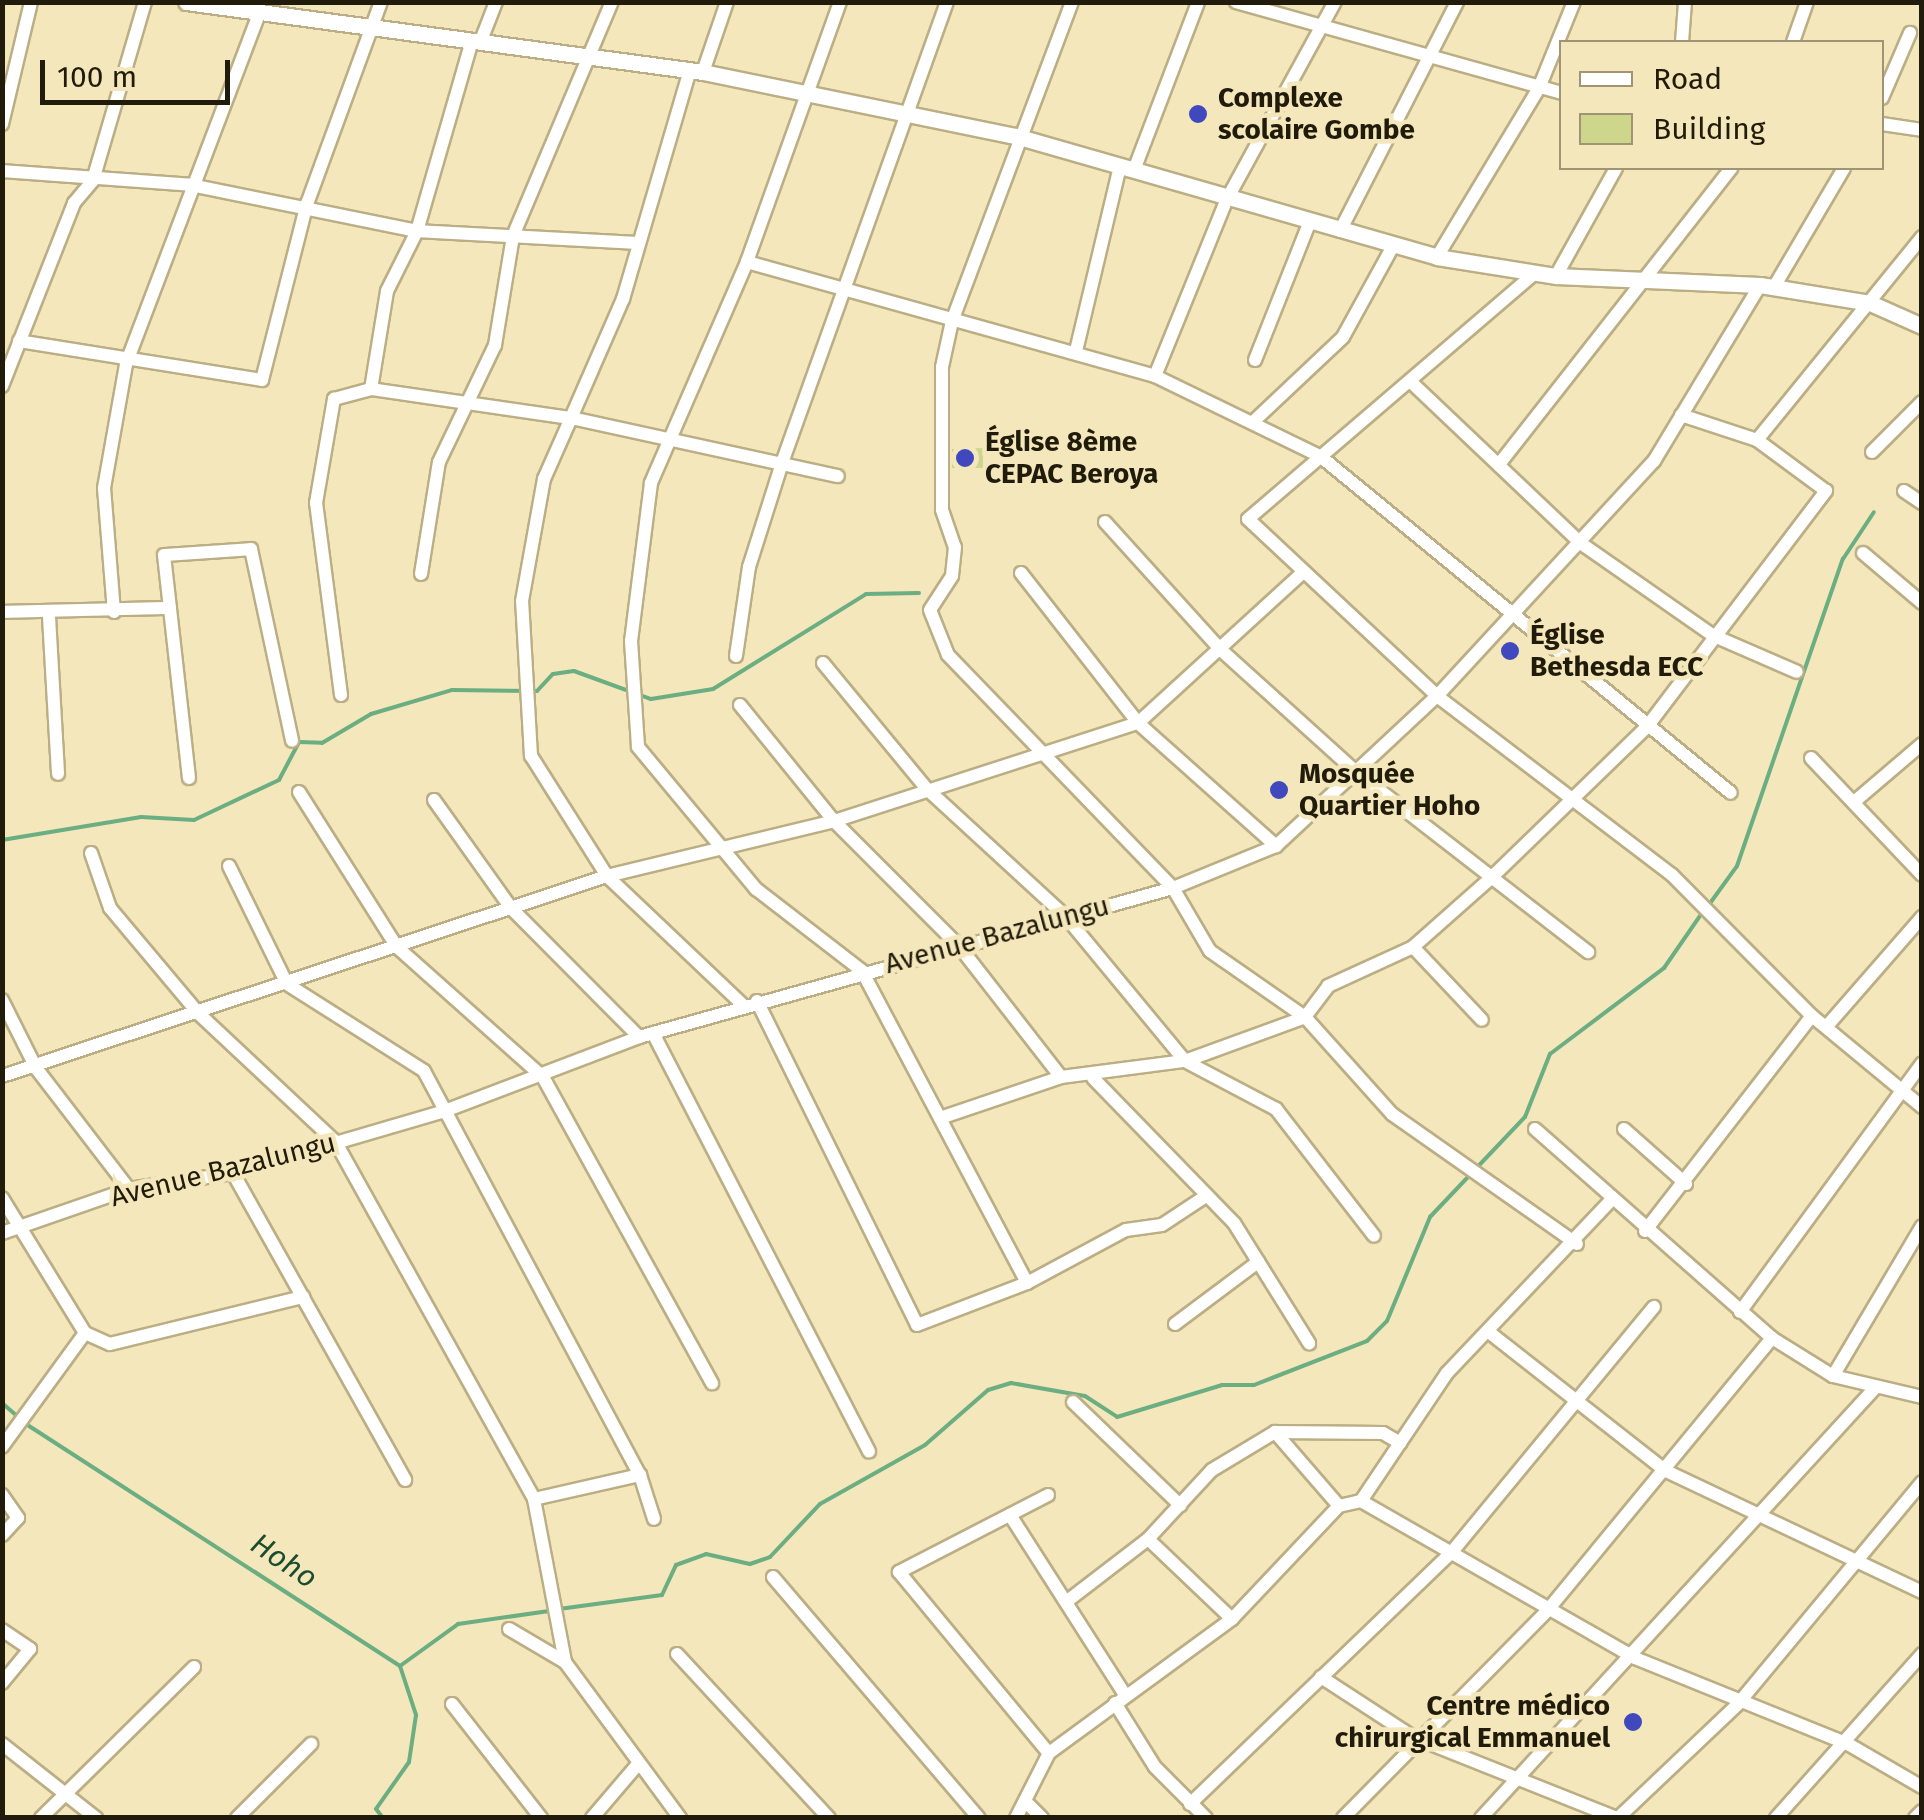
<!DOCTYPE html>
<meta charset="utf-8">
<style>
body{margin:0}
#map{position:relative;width:1924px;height:1820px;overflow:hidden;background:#f4e7bb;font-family:"Fira Sans",sans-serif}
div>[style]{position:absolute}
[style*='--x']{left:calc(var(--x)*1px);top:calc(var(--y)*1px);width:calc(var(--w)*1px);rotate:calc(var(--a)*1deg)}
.stream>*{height:4px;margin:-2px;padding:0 2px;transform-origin:2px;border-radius:2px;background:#6bae81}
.building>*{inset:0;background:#ced68c}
.roads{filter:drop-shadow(2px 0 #bbae84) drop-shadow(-2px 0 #bbae84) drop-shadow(0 2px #bbae84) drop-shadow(0 -2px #bbae84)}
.minor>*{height:12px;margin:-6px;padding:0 6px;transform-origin:6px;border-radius:6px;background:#fff}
.tertiary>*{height:15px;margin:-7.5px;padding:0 7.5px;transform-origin:7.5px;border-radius:7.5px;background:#fff}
.dots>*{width:28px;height:28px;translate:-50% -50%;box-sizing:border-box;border:5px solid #f4e7bb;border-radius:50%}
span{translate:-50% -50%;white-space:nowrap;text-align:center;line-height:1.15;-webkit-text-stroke:9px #f4e7bb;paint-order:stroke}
.poi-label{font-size:28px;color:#201b0a;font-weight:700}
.left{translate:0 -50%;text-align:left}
.right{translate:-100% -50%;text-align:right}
.street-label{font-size:28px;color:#201b0a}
.water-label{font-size:30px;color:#1a4c2d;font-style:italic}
.frame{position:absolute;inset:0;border:5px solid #201b0a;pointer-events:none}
.legend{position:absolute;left:1559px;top:40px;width:325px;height:130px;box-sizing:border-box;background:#f4e7bb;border:2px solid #9f9574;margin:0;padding:12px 18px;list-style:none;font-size:30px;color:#201b0a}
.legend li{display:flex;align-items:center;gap:20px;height:50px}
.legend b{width:50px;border:2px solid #9f9574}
.scale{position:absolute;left:40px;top:60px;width:190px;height:45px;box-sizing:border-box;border:5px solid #201b0a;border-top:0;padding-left:12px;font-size:30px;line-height:35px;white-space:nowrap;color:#201b0a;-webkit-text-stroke:8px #f4e7bb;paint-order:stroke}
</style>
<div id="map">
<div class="stream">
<i style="--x:2;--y:840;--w:141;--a:-9.4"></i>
<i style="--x:141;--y:817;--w:53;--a:3.2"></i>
<i style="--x:194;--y:820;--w:94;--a:-25.2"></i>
<i style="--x:279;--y:780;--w:43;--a:-62.2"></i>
<i style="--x:299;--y:742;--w:23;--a:2"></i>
<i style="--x:322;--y:743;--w:57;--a:-30.6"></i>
<i style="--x:371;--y:714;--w:84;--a:-16.5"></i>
<i style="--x:452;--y:690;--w:85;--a:0.7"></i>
<i style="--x:537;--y:691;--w:23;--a:-47"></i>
<i style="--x:553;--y:674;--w:21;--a:-8"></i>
<i style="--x:574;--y:671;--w:82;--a:20"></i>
<i style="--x:651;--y:699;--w:63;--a:-9.2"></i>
<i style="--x:713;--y:689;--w:180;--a:-31.8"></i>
<i style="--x:866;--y:594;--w:53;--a:-1.1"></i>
<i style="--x:1708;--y:906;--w:49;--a:-54.1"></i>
<i style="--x:1737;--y:866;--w:325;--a:-71"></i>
<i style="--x:1843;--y:559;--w:56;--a:-56.6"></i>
<i style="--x:2;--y:1403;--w:23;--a:41"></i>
<i style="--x:26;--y:1424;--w:445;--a:32.9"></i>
<i style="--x:400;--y:1666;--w:52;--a:71.9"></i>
<i style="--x:416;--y:1715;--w:48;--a:98.5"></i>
<i style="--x:409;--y:1762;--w:57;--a:125.1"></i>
<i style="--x:376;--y:1809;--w:11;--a:52"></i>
<i style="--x:559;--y:1609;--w:104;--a:-7.7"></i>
<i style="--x:662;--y:1595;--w:33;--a:-65"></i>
<i style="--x:676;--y:1565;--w:32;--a:-20"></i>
<i style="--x:706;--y:1554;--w:45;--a:12.8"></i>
<i style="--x:750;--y:1564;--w:21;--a:-19"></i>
<i style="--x:770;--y:1557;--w:73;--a:-46.7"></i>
<i style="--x:820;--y:1504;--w:120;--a:-29.3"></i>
<i style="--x:925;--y:1445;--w:84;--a:-41.1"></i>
<i style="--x:988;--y:1390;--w:24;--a:-17"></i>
<i style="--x:1011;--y:1383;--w:75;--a:10"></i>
<i style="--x:1085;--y:1396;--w:38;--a:33"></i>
<i style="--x:1117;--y:1417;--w:110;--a:-16.9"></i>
<i style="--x:1222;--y:1385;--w:32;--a:0"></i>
<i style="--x:1254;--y:1385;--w:121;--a:-21.3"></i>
<i style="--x:1367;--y:1341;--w:28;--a:-45"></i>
<i style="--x:1387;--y:1321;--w:113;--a:-67.5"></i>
<i style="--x:1430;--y:1217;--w:138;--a:-46.5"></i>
<i style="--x:1525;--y:1117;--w:68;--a:-68.4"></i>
<i style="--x:1550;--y:1054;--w:143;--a:-37"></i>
<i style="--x:1664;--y:968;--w:67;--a:-55.4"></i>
<i style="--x:400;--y:1666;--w:72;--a:-35.9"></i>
<i style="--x:458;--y:1624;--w:92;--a:-8.1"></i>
</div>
<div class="building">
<i style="clip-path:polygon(983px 448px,983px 468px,952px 468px,952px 449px)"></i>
</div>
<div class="roads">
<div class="minor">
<i style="--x:840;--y:2;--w:276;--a:109.7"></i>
<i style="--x:747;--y:262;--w:241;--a:113.5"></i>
<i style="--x:651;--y:483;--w:159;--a:97.2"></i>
<i style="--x:631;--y:641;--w:106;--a:86.2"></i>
<i style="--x:638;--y:747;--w:185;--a:50.3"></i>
<i style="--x:756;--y:889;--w:134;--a:37.7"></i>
<i style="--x:862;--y:971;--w:353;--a:62.1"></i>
<i style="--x:1072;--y:2;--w:341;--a:110.6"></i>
<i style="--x:952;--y:321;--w:47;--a:102.3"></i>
<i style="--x:942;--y:367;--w:143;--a:90"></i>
<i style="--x:942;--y:510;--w:39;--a:71"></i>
<i style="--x:955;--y:547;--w:29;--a:96"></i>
<i style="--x:952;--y:576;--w:40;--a:122.9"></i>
<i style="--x:930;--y:610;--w:48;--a:68.2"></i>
<i style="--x:948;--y:655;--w:324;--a:46"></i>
<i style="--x:1173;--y:888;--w:73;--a:59.6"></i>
<i style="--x:1210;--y:951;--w:116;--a:34.8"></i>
<i style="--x:1305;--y:1017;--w:130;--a:48.1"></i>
<i style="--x:1392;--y:1114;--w:226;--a:35.1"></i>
<i style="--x:1236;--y:2;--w:338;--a:15.6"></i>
<i style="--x:1682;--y:42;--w:40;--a:-85.7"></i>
<i style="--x:1793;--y:42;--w:42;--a:-70.7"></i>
<i style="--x:480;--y:43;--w:44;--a:-68.7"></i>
<i style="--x:703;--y:72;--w:74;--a:-71.1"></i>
<i style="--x:1882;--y:98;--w:71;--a:-66.7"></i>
<i style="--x:2;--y:124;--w:125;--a:-76.6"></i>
<i style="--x:1882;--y:124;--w:40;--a:8.5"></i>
<i style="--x:1134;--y:170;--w:180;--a:-69.1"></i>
<i style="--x:2;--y:171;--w:190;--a:4.2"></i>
<i style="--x:191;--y:185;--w:231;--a:11.5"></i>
<i style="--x:417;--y:231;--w:220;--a:3.1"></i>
<i style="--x:1340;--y:231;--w:257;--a:-62.9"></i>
<i style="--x:1437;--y:257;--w:197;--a:-58.9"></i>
<i style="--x:1539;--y:88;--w:93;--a:-67.9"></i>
<i style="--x:747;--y:262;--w:424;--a:15.6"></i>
<i style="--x:1155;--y:376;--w:183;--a:25.9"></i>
<i style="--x:1320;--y:456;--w:531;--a:39.35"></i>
<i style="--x:1535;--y:273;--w:378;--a:139.4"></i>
<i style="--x:1248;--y:519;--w:259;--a:43.1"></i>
<i style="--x:1437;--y:696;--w:295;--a:37.3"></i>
<i style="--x:1672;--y:875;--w:199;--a:45.2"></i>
<i style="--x:1812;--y:1016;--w:143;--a:39.6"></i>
<i style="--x:1556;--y:276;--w:124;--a:-60.9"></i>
<i style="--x:1774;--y:287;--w:138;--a:-59.5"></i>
<i style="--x:19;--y:341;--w:246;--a:9.1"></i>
<i style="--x:262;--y:380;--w:182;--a:-75.7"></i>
<i style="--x:307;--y:204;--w:215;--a:-69.9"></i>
<i style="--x:1076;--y:351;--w:190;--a:-76.6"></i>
<i style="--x:1255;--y:360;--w:149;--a:-68.4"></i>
<i style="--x:1155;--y:376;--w:191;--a:-67.9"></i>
<i style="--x:1227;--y:199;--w:225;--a:-61.3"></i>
<i style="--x:1411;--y:382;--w:236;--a:43.5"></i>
<i style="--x:1582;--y:544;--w:161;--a:34.9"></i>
<i style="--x:1714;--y:636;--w:90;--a:23.4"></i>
<i style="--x:2;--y:386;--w:197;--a:-68.5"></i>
<i style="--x:74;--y:203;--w:30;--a:-50"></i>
<i style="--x:93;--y:180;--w:185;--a:-73.7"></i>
<i style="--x:371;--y:389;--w:99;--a:-80.7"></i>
<i style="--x:387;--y:291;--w:67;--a:-63.4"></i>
<i style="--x:417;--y:231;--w:198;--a:-73.9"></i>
<i style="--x:1254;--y:421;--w:122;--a:-43.3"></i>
<i style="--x:1343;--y:337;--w:104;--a:-61.2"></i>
<i style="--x:1757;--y:440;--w:262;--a:-50.9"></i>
<i style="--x:1872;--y:452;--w:71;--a:-45"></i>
<i style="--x:1500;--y:463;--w:375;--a:-51.9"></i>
<i style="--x:1904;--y:491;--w:22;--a:34"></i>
<i style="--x:1105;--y:522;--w:173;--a:47.8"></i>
<i style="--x:1221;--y:650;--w:182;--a:42.1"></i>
<i style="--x:1356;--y:772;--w:294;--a:37.8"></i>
<i style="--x:1863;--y:553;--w:77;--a:40.3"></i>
<i style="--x:1021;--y:573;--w:190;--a:52"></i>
<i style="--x:1138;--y:723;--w:185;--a:41.7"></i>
<i style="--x:421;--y:574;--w:113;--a:-80.9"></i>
<i style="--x:439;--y:462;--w:130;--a:-64.4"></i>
<i style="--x:495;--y:345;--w:110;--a:-80.6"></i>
<i style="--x:513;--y:236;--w:254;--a:-67.1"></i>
<i style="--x:2;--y:612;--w:168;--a:-1.4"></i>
<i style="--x:114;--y:612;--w:124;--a:-94.6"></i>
<i style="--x:104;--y:488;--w:126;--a:-79.9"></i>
<i style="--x:126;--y:364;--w:375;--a:-69.2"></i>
<i style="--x:49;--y:617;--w:157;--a:86.7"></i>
<i style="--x:736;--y:656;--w:90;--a:-81.7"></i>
<i style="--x:749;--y:567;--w:112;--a:-72.4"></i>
<i style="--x:783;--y:460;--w:486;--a:-70.3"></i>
<i style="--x:823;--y:663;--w:163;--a:50.5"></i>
<i style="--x:927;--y:789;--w:189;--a:42.6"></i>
<i style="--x:1066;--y:917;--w:187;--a:50.4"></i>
<i style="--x:1185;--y:1061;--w:103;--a:27.8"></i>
<i style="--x:1276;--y:1109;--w:160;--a:52.3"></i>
<i style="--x:341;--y:695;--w:194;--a:-97.4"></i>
<i style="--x:316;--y:503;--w:106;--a:-80.2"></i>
<i style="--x:334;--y:399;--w:38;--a:-15"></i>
<i style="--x:371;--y:389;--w:202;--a:8.3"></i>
<i style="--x:571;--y:418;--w:130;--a:-66.4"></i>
<i style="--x:623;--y:299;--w:239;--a:-73.7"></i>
<i style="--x:740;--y:705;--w:149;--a:51"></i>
<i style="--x:834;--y:821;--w:177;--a:45"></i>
<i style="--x:959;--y:946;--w:166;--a:52.1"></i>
<i style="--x:1811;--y:758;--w:161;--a:46.5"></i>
<i style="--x:189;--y:778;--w:224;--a:-96.4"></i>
<i style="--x:164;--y:555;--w:87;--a:-3.9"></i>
<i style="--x:251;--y:549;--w:196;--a:77.9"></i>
<i style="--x:299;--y:792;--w:183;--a:57.7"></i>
<i style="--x:397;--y:947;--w:195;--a:41.7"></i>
<i style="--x:543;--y:1077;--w:350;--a:61.1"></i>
<i style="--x:434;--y:800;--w:133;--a:54.5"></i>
<i style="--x:511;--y:908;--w:182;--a:45.2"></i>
<i style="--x:1854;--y:802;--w:89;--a:-40.5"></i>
<i style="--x:91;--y:853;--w:58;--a:70.9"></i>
<i style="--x:110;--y:908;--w:137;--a:50"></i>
<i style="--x:198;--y:1013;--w:187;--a:43.1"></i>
<i style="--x:335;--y:1141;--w:410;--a:60.9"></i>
<i style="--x:534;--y:1499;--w:166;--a:79.2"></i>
<i style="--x:565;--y:1662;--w:194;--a:53.6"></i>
<i style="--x:229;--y:866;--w:131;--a:63.8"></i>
<i style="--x:287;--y:984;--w:162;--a:32.4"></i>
<i style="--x:424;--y:1071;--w:458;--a:61.9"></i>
<i style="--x:640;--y:1475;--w:46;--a:72.3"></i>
<i style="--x:1413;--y:947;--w:100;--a:46.6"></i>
<i style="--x:2;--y:1000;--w:76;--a:63.4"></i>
<i style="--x:36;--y:1068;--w:153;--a:52.5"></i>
<i style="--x:757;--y:1001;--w:361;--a:63.7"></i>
<i style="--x:917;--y:1325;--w:118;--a:-20.9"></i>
<i style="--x:1027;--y:1283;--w:112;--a:-28.2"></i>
<i style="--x:1126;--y:1230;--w:36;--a:-8"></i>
<i style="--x:1162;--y:1225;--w:49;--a:-33.4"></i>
<i style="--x:743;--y:1005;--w:187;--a:-136.5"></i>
<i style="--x:607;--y:876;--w:142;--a:-122.3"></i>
<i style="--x:531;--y:756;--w:155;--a:-93.3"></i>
<i style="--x:522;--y:601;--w:124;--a:-79.8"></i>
<i style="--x:544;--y:479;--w:67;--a:-66.1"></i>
<i style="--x:571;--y:418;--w:273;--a:12.3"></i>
<i style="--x:1827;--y:1026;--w:145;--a:-48.9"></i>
<i style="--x:653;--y:1033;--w:471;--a:62.7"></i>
<i style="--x:2;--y:1076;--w:637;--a:-18.29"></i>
<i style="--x:607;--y:876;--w:234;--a:-13.6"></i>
<i style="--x:834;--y:821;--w:319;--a:-17.9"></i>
<i style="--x:1138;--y:723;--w:221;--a:-42.4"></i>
<i style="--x:1093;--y:1078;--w:202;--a:45.8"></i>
<i style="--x:1234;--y:1223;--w:142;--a:58"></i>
<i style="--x:940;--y:1118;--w:128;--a:-18.7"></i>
<i style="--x:1061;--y:1077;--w:125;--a:-7.4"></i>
<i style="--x:1185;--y:1061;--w:128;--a:-20.1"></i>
<i style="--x:1305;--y:1017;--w:39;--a:-53"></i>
<i style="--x:1328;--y:986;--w:94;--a:-24.6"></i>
<i style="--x:1413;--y:947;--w:106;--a:-41.5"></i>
<i style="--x:1492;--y:877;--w:214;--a:-44.1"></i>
<i style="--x:1646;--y:728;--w:298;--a:-52.8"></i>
<i style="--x:1826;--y:491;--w:86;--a:-143.5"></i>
<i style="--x:1757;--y:440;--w:80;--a:-161.8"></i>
<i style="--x:1535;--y:1129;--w:316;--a:41.4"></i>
<i style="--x:1772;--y:1338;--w:72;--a:31.9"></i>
<i style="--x:1833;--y:1376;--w:91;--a:13.3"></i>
<i style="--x:1624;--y:1129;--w:83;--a:41.6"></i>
<i style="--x:233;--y:1173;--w:352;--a:60.7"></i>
<i style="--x:2;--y:1198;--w:158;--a:58.4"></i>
<i style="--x:85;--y:1333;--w:141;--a:126.1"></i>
<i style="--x:1645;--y:1231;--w:272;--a:-52.2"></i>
<i style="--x:2;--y:1233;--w:134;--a:-19.1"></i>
<i style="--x:129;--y:1189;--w:105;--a:-8.7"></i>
<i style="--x:233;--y:1173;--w:218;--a:-16.3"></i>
<i style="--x:442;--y:1112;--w:211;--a:-20.8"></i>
<i style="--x:639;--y:1037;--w:554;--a:-15.59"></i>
<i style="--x:1173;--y:888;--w:111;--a:-22.2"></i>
<i style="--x:1276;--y:846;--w:220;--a:-43"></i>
<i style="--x:1437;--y:696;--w:320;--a:-47.3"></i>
<i style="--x:1654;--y:461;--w:205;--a:-58.9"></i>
<i style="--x:1740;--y:1312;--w:308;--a:-53.8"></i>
<i style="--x:1175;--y:1324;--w:104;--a:-36.8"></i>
<i style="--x:85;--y:1333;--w:27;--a:24"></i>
<i style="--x:110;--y:1344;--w:199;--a:-13.7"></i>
<i style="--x:1490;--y:1333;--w:224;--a:38.1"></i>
<i style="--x:1666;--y:1471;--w:283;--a:25.3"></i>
<i style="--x:1833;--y:1376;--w:174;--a:-59.3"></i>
<i style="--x:1073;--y:1402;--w:149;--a:43.9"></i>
<i style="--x:1275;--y:1432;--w:98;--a:49.1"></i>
<i style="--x:2;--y:1495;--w:28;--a:55"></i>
<i style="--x:18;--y:1518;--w:23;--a:133"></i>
<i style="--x:1048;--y:1495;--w:168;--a:152.7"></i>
<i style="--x:899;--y:1572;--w:235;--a:50.4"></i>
<i style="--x:534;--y:1499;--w:109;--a:-12.8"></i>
<i style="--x:1361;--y:1501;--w:154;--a:-56.1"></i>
<i style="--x:1447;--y:1373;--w:240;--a:-46.5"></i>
<i style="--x:1010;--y:1515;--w:214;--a:57.4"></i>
<i style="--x:1148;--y:1539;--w:116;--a:43.6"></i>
<i style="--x:773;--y:1577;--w:317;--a:49.5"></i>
<i style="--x:1066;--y:1602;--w:103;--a:-37.5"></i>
<i style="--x:1148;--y:1539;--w:94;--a:-47.2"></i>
<i style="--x:1212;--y:1470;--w:74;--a:-31.1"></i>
<i style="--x:1275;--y:1432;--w:108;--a:0.5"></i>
<i style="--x:1383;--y:1433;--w:20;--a:30"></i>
<i style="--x:509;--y:1629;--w:65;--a:30.5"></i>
<i style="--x:2;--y:1630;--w:34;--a:34"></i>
<i style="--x:30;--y:1649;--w:44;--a:129.5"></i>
<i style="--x:677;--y:1654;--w:224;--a:47.2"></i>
<i style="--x:1321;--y:1677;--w:110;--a:33.1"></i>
<i style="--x:1413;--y:1737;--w:219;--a:21.7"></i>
<i style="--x:1115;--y:1703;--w:75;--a:58"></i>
<i style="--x:1155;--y:1767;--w:72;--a:45"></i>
<i style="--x:452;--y:1704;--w:145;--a:52"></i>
<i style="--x:2;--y:1744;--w:120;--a:38.2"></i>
<i style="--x:1026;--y:1802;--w:23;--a:45"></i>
<i style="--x:1190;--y:1804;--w:362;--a:-43.9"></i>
<i style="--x:1451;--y:1553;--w:319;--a:-50.5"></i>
<i style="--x:41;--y:1818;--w:215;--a:-44.6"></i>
<i style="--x:237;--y:1818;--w:105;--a:-45"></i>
<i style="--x:592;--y:1818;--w:72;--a:-49.5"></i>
<i style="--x:1016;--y:1818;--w:73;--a:-63.1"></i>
<i style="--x:1049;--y:1753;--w:227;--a:-36.2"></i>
<i style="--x:1232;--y:1619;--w:156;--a:-46.6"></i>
<i style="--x:1339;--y:1506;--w:23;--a:-13"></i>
<i style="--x:1361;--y:1501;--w:316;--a:29.8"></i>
<i style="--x:1635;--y:1658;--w:230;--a:22"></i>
<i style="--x:1848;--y:1744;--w:86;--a:30.2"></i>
<i style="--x:1343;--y:1818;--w:291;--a:-45.4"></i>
<i style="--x:1547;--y:1611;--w:354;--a:-50.5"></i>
<i style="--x:1481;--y:1818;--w:583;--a:-47.5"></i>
<i style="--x:1618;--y:1818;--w:164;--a:-43.5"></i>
<i style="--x:1737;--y:1705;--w:290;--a:-50.3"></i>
<i style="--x:1776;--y:1818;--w:220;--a:-48.3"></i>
<i style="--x:1915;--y:1818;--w:10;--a:-45"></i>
</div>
<div class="tertiary">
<i style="--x:186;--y:2;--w:522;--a:7.71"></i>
<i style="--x:703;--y:72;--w:319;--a:11.6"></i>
<i style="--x:1016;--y:136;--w:438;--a:16"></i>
<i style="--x:1437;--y:257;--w:121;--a:9.1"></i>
<i style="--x:1556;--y:276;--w:204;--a:2.5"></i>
<i style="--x:1760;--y:285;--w:111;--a:9.3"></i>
<i style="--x:1870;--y:303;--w:57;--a:23.9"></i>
</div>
</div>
<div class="dots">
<i style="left:1198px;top:114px;background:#3f49bd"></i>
<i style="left:965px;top:458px;background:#3f49bd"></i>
<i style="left:1510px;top:651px;background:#3f49bd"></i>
<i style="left:1279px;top:790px;background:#3f49bd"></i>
<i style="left:1633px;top:1722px;background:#3f49bd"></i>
</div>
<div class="poi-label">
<span class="left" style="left:1218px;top:114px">Complexe<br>scolaire Gombe</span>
<span class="left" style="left:985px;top:458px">Église 8ème<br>CEPAC Beroya</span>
<span class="left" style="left:1530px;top:651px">Église<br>Bethesda ECC</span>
<span class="left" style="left:1299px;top:790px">Mosquée<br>Quartier Hoho</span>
<span class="right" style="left:1610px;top:1722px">Centre médico<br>chirurgical Emmanuel</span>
</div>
<div class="street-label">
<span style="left:997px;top:935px;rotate:-15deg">Avenue Bazalungu</span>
<span style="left:223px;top:1170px;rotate:-14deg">Avenue Bazalungu</span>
</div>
<div class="water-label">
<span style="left:284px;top:1561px;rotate:34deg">Hoho</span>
</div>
<div class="frame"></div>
<ul class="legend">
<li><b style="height:12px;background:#fff"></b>Road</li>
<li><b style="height:28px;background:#ced68c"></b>Building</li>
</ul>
<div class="scale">100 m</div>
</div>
